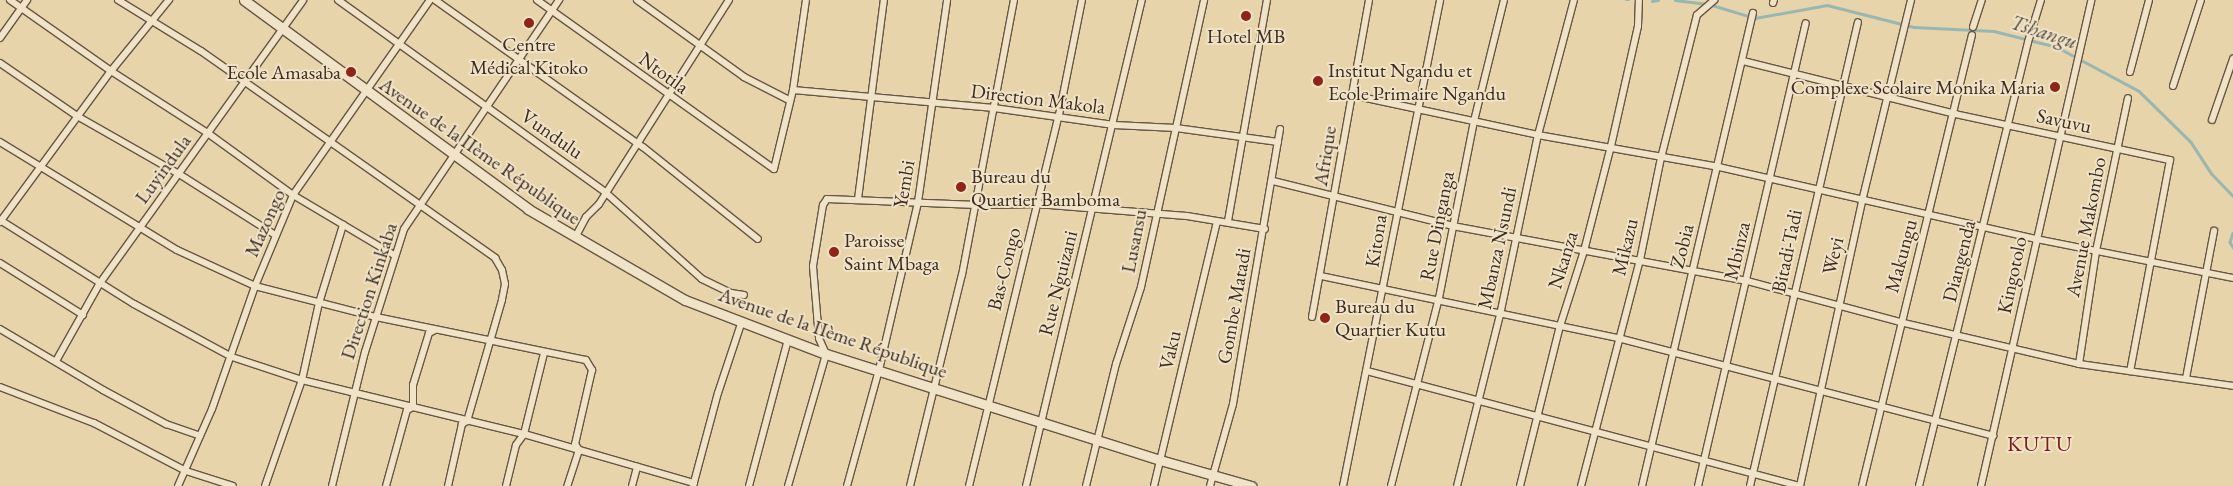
<!DOCTYPE html>
<meta charset="utf-8">
<style>
body{margin:0}
#map{position:relative;width:2233px;height:486px;overflow:hidden;background:#e8d4ab;font-family:"EB Garamond",serif}
div>[style]{position:absolute}
[style*='--x']{left:calc(var(--x)*1px);top:calc(var(--y)*1px);width:calc(var(--w)*1px);rotate:calc(var(--a)*1deg)}
.stream>*{height:2.5px;margin:-1.25px;padding:0 1.25px;transform-origin:1.25px;border-radius:1.25px;background:#99b7b1}
.roads{filter:drop-shadow(1px 0 #675643) drop-shadow(-1px 0 #675643) drop-shadow(0 1px #675643) drop-shadow(0 -1px #675643)}
.street>*{height:6px;margin:-3px;padding:0 3px;transform-origin:3px;border-radius:3px;background:#f0e3c8}
.secondary>*{height:9px;margin:-4.5px;padding:0 4.5px;transform-origin:4.5px;border-radius:4.5px;background:#f0e3c8}
.dots>*{width:14px;height:14px;translate:-50% -50%;box-sizing:border-box;border:2px solid #f0e3c8;border-radius:50%}
span{translate:-50% -50%;white-space:nowrap;text-align:center;line-height:1.15;-webkit-text-stroke:4px #f0e3c8;paint-order:stroke}
.poi-label{font-size:20px;color:#3c2c20}
.left{translate:0 -50%;text-align:left}
.right{translate:-100% -50%;text-align:right}
.street-label{font-size:20px;color:#3c2c20}
.water-label{font-size:21px;color:#4f483d;font-style:italic}
.quarter-label{font-size:22px;color:#7a1f14;letter-spacing:1px}
</style>
<div id="map">
<div class="stream">
<i style="--x:1626;--y:0;--w:3;--a:0"></i>
<i style="--x:1675;--y:0;--w:32;--a:7"></i>
<i style="--x:1652;--y:1;--w:6;--a:-9"></i>
<i style="--x:1712;--y:5;--w:45;--a:16.8"></i>
<i style="--x:1755;--y:18;--w:73;--a:-10.2"></i>
<i style="--x:1827;--y:5;--w:90;--a:14.2"></i>
<i style="--x:1914;--y:27;--w:80;--a:2.9"></i>
<i style="--x:1994;--y:31;--w:65;--a:14.3"></i>
<i style="--x:2057;--y:47;--w:93;--a:28.2"></i>
<i style="--x:2139;--y:91;--w:73;--a:44.4"></i>
<i style="--x:2191;--y:142;--w:38;--a:57"></i>
<i style="--x:2212;--y:174;--w:30;--a:46"></i>
<i style="--x:2233;--y:233;--w:9;--a:108"></i>
<i style="--x:2230;--y:242;--w:6;--a:59"></i>
</div>
<div class="roads">
<div class="street">
<i style="--x:10;--y:0;--w:123;--a:35.1"></i>
<i style="--x:111;--y:71;--w:117;--a:32.7"></i>
<i style="--x:209;--y:134;--w:104;--a:36"></i>
<i style="--x:293;--y:195;--w:117;--a:30.7"></i>
<i style="--x:118;--y:0;--w:97;--a:31.6"></i>
<i style="--x:201;--y:51;--w:360;--a:35.1"></i>
<i style="--x:495;--y:258;--w:14;--a:60"></i>
<i style="--x:502;--y:270;--w:14;--a:78"></i>
<i style="--x:505;--y:284;--w:16;--a:101"></i>
<i style="--x:502;--y:300;--w:126;--a:106.1"></i>
<i style="--x:467;--y:421;--w:6;--a:149"></i>
<i style="--x:462;--y:424;--w:64;--a:102.7"></i>
<i style="--x:338;--y:0;--w:329;--a:35.7"></i>
<i style="--x:605;--y:192;--w:130;--a:41.9"></i>
<i style="--x:702;--y:279;--w:32;--a:26"></i>
<i style="--x:731;--y:293;--w:13;--a:9"></i>
<i style="--x:435;--y:0;--w:255;--a:35.3"></i>
<i style="--x:643;--y:147;--w:147;--a:38.7"></i>
<i style="--x:537;--y:0;--w:291;--a:35.5"></i>
<i style="--x:774;--y:169;--w:81;--a:-76.5"></i>
<i style="--x:793;--y:90;--w:91;--a:-81.8"></i>
<i style="--x:637;--y:0;--w:132;--a:35.7"></i>
<i style="--x:744;--y:77;--w:51;--a:27.1"></i>
<i style="--x:1773;--y:3;--w:3;--a:-72"></i>
<i style="--x:1973;--y:27;--w:28;--a:-72"></i>
<i style="--x:0;--y:38;--w:47;--a:-54.6"></i>
<i style="--x:1743;--y:61;--w:219;--a:14"></i>
<i style="--x:1955;--y:114;--w:220;--a:12.1"></i>
<i style="--x:2170;--y:160;--w:215;--a:100.7"></i>
<i style="--x:0;--y:63;--w:93;--a:34.5"></i>
<i style="--x:77;--y:116;--w:117;--a:29.6"></i>
<i style="--x:179;--y:174;--w:114;--a:32.4"></i>
<i style="--x:2130;--y:72;--w:74;--a:-75.2"></i>
<i style="--x:2173;--y:86;--w:90;--a:-72"></i>
<i style="--x:793;--y:90;--w:202;--a:5.1"></i>
<i style="--x:994;--y:108;--w:121;--a:8.1"></i>
<i style="--x:1114;--y:125;--w:62;--a:2.8"></i>
<i style="--x:1176;--y:128;--w:103;--a:7.8"></i>
<i style="--x:1352;--y:95;--w:190;--a:12.1"></i>
<i style="--x:1538;--y:135;--w:184;--a:10"></i>
<i style="--x:1719;--y:167;--w:325;--a:12.8"></i>
<i style="--x:2036;--y:239;--w:201;--a:11.2"></i>
<i style="--x:2212;--y:120;--w:65;--a:-71"></i>
<i style="--x:0;--y:142;--w:207;--a:31.4"></i>
<i style="--x:177;--y:250;--w:86;--a:24.8"></i>
<i style="--x:255;--y:286;--w:125;--a:14.4"></i>
<i style="--x:376;--y:317;--w:214;--a:11.6"></i>
<i style="--x:586;--y:360;--w:12;--a:59"></i>
<i style="--x:592;--y:370;--w:76;--a:102.9"></i>
<i style="--x:575;--y:444;--w:7;--a:56"></i>
<i style="--x:579;--y:450;--w:38;--a:108"></i>
<i style="--x:1273;--y:181;--w:186;--a:14"></i>
<i style="--x:1453;--y:226;--w:299;--a:10.6"></i>
<i style="--x:1747;--y:281;--w:158;--a:15"></i>
<i style="--x:1900;--y:322;--w:184;--a:13.2"></i>
<i style="--x:2079;--y:364;--w:156;--a:8.1"></i>
<i style="--x:858;--y:199;--w:201;--a:-82.6"></i>
<i style="--x:0;--y:220;--w:158;--a:32.1"></i>
<i style="--x:134;--y:304;--w:111;--a:28.4"></i>
<i style="--x:232;--y:357;--w:74;--a:18.2"></i>
<i style="--x:302;--y:380;--w:228;--a:13.7"></i>
<i style="--x:524;--y:434;--w:177;--a:16.1"></i>
<i style="--x:1228;--y:221;--w:224;--a:-80"></i>
<i style="--x:0;--y:222;--w:187;--a:-53.7"></i>
<i style="--x:111;--y:71;--w:92;--a:-50.8"></i>
<i style="--x:579;--y:239;--w:5;--a:-112"></i>
<i style="--x:577;--y:234;--w:19;--a:-62"></i>
<i style="--x:586;--y:217;--w:18;--a:-45"></i>
<i style="--x:599;--y:204;--w:242;--a:-57.5"></i>
<i style="--x:0;--y:263;--w:98;--a:32.1"></i>
<i style="--x:1321;--y:276;--w:303;--a:11.8"></i>
<i style="--x:1618;--y:338;--w:388;--a:14.6"></i>
<i style="--x:1312;--y:317;--w:322;--a:-79.8"></i>
<i style="--x:0;--y:329;--w:120;--a:30.6"></i>
<i style="--x:103;--y:390;--w:72;--a:28.4"></i>
<i style="--x:166;--y:424;--w:36;--a:19"></i>
<i style="--x:56;--y:361;--w:90;--a:-60.6"></i>
<i style="--x:100;--y:283;--w:348;--a:-54.3"></i>
<i style="--x:2079;--y:364;--w:114;--a:-81.4"></i>
<i style="--x:2096;--y:251;--w:156;--a:-78.2"></i>
<i style="--x:1367;--y:371;--w:448;--a:14.9"></i>
<i style="--x:1800;--y:486;--w:292;--a:-77.7"></i>
<i style="--x:1862;--y:201;--w:207;--a:-76.3"></i>
<i style="--x:2186;--y:378;--w:150;--a:-79.2"></i>
<i style="--x:0;--y:387;--w:101;--a:21"></i>
<i style="--x:94;--y:423;--w:104;--a:27.6"></i>
<i style="--x:186;--y:471;--w:49;--a:17.7"></i>
<i style="--x:178;--y:486;--w:84;--a:-66.2"></i>
<i style="--x:212;--y:409;--w:130;--a:-70.7"></i>
<i style="--x:255;--y:286;--w:99;--a:-67.3"></i>
<i style="--x:293;--y:195;--w:238;--a:-54.9"></i>
<i style="--x:265;--y:486;--w:112;--a:-70.8"></i>
<i style="--x:302;--y:380;--w:79;--a:-77.6"></i>
<i style="--x:319;--y:303;--w:82;--a:-72.9"></i>
<i style="--x:332;--y:486;--w:138;--a:-76.2"></i>
<i style="--x:365;--y:352;--w:129;--a:-72.4"></i>
<i style="--x:404;--y:229;--w:277;--a:-55.9"></i>
<i style="--x:386;--y:486;--w:79;--a:-74.6"></i>
<i style="--x:407;--y:410;--w:7;--a:-27"></i>
<i style="--x:413;--y:407;--w:22;--a:-90"></i>
<i style="--x:413;--y:385;--w:54;--a:-72.9"></i>
<i style="--x:429;--y:333;--w:7;--a:-27"></i>
<i style="--x:506;--y:486;--w:42;--a:-76.3"></i>
<i style="--x:516;--y:445;--w:14;--a:-54"></i>
<i style="--x:524;--y:434;--w:83;--a:-76.1"></i>
<i style="--x:632;--y:486;--w:20;--a:-75"></i>
<i style="--x:693;--y:486;--w:96;--a:-75"></i>
<i style="--x:718;--y:393;--w:73;--a:-71.6"></i>
<i style="--x:741;--y:324;--w:4;--a:-135"></i>
<i style="--x:749;--y:486;--w:152;--a:-75.1"></i>
<i style="--x:788;--y:486;--w:137;--a:-73.9"></i>
<i style="--x:826;--y:354;--w:17;--a:-114"></i>
<i style="--x:819;--y:338;--w:72;--a:-94.8"></i>
<i style="--x:813;--y:266;--w:62;--a:-80.7"></i>
<i style="--x:823;--y:205;--w:7;--a:-56"></i>
<i style="--x:827;--y:199;--w:150;--a:2.3"></i>
<i style="--x:977;--y:205;--w:60;--a:-1"></i>
<i style="--x:1037;--y:204;--w:150;--a:4.6"></i>
<i style="--x:1187;--y:216;--w:79;--a:9.5"></i>
<i style="--x:847;--y:486;--w:120;--a:-74.6"></i>
<i style="--x:879;--y:370;--w:172;--a:-76.9"></i>
<i style="--x:918;--y:202;--w:204;--a:-81.8"></i>
<i style="--x:910;--y:486;--w:217;--a:-76.2"></i>
<i style="--x:962;--y:275;--w:280;--a:-79.3"></i>
<i style="--x:969;--y:486;--w:382;--a:-76.4"></i>
<i style="--x:1059;--y:115;--w:117;--a:-78.7"></i>
<i style="--x:1026;--y:486;--w:500;--a:-76.6"></i>
<i style="--x:1086;--y:486;--w:126;--a:-76.2"></i>
<i style="--x:1116;--y:364;--w:81;--a:-72"></i>
<i style="--x:1141;--y:287;--w:294;--a:-77.6"></i>
<i style="--x:1154;--y:486;--w:272;--a:-76.6"></i>
<i style="--x:1210;--y:486;--w:85;--a:-74.3"></i>
<i style="--x:1233;--y:404;--w:279;--a:-80.3"></i>
<i style="--x:1343;--y:486;--w:496;--a:-78.7"></i>
<i style="--x:1391;--y:486;--w:194;--a:-75.7"></i>
<i style="--x:1439;--y:298;--w:180;--a:-78.8"></i>
<i style="--x:1474;--y:121;--w:125;--a:-76.1"></i>
<i style="--x:1457;--y:486;--w:176;--a:-75.9"></i>
<i style="--x:1500;--y:315;--w:184;--a:-78.1"></i>
<i style="--x:1538;--y:135;--w:140;--a:-75.1"></i>
<i style="--x:1520;--y:486;--w:165;--a:-76"></i>
<i style="--x:1560;--y:326;--w:79;--a:-72.3"></i>
<i style="--x:1584;--y:251;--w:108;--a:-75.6"></i>
<i style="--x:1611;--y:146;--w:123;--a:-77.3"></i>
<i style="--x:1638;--y:26;--w:26;--a:-88"></i>
<i style="--x:1581;--y:486;--w:234;--a:-75.4"></i>
<i style="--x:1640;--y:260;--w:104;--a:-78.4"></i>
<i style="--x:1661;--y:158;--w:147;--a:-75.9"></i>
<i style="--x:1697;--y:15;--w:23;--a:-41"></i>
<i style="--x:1642;--y:486;--w:486;--a:-76.8"></i>
<i style="--x:1698;--y:486;--w:475;--a:-76.9"></i>
<i style="--x:1750;--y:486;--w:476;--a:-76.9"></i>
<i style="--x:1862;--y:486;--w:464;--a:-76.3"></i>
<i style="--x:1919;--y:486;--w:457;--a:-76.2"></i>
<i style="--x:2028;--y:42;--w:44;--a:-72.8"></i>
<i style="--x:1981;--y:486;--w:498;--a:-77.2"></i>
</div>
<div class="secondary">
<i style="--x:244;--y:0;--w:353;--a:36.3"></i>
<i style="--x:528;--y:209;--w:181;--a:30.1"></i>
<i style="--x:685;--y:300;--w:151;--a:21"></i>
<i style="--x:826;--y:354;--w:350;--a:17.6"></i>
<i style="--x:1160;--y:460;--w:95;--a:15.9"></i>
</div>
</div>
<div class="dots">
<i style="left:1246px;top:16px;background:#8f2418"></i>
<i style="left:529px;top:23px;background:#8f2418"></i>
<i style="left:351px;top:72px;background:#8f2418"></i>
<i style="left:1318px;top:81px;background:#8f2418"></i>
<i style="left:2055px;top:87px;background:#8f2418"></i>
<i style="left:961px;top:187px;background:#8f2418"></i>
<i style="left:834px;top:252px;background:#8f2418"></i>
<i style="left:1325px;top:318px;background:#8f2418"></i>
</div>
<div class="poi-label">
<span style="left:1246px;top:36px">Hotel MB</span>
<span style="left:529px;top:56px">Centre<br>Médical Kitoko</span>
<span class="left" style="left:1328px;top:82px">Institut Ngandu et<br>Ecole Primaire Ngandu</span>
<span class="right" style="left:341px;top:72px">Ecole Amasaba</span>
<span class="right" style="left:2045px;top:87px">Complexe Scolaire Monika Maria</span>
<span class="left" style="left:971px;top:188px">Bureau du<br>Quartier Bamboma</span>
<span class="left" style="left:844px;top:252px">Paroisse<br>Saint Mbaga</span>
<span class="left" style="left:1335px;top:318px">Bureau du<br>Quartier Kutu</span>
</div>
<div class="street-label">
<span style="left:664px;top:73px;rotate:36deg">Ntotila</span>
<span style="left:1038px;top:99px;rotate:7deg">Direction Makola</span>
<span style="left:2064px;top:121px;rotate:12deg">Savuvu</span>
<span style="left:552px;top:134px;rotate:35deg">Vundulu</span>
<span style="left:480px;top:151px;rotate:35deg">Avenue de la IIème République</span>
<span style="left:1325px;top:156px;rotate:-81deg">Afrique</span>
<span style="left:163px;top:169px;rotate:-54deg">Luyindula</span>
<span style="left:904px;top:184px;rotate:-80deg">Yembi</span>
<span style="left:265px;top:223px;rotate:-66deg">Mazongo</span>
<span style="left:1437px;top:226px;rotate:-79deg">Rue Dinganga</span>
<span style="left:2086px;top:227px;rotate:-79deg">Avenue Makombo</span>
<span style="left:1134px;top:241px;rotate:-79deg">Lusansu</span>
<span style="left:1376px;top:241px;rotate:-81deg">Kitona</span>
<span style="left:1682px;top:246px;rotate:-76deg">Zobia</span>
<span style="left:1625px;top:247px;rotate:-77deg">Mikazu</span>
<span style="left:1497px;top:248px;rotate:-78deg">Mbanza Nsundi</span>
<span style="left:1737px;top:251px;rotate:-77deg">Mbinza</span>
<span style="left:1787px;top:251px;rotate:-78deg">Bitadi-Tadi</span>
<span style="left:1833px;top:256px;rotate:-77deg">Weyi</span>
<span style="left:1901px;top:256px;rotate:-75deg">Makungu</span>
<span style="left:1563px;top:260px;rotate:-73deg">Nkanza</span>
<span style="left:1959px;top:261px;rotate:-76deg">Diangenda</span>
<span style="left:1004px;top:269px;rotate:-76deg">Bas-Congo</span>
<span style="left:2012px;top:275px;rotate:-78deg">Kingotolo</span>
<span style="left:1058px;top:283px;rotate:-76deg">Rue Nguizani</span>
<span style="left:369px;top:291px;rotate:-72deg">Direction Kinkaba</span>
<span style="left:1234px;top:306px;rotate:-80deg">Gombe Matadi</span>
<span style="left:833px;top:333px;rotate:19deg">Avenue de la IIème République</span>
<span style="left:1170px;top:350px;rotate:-77deg">Vaku</span>
</div>
<div class="water-label">
<span style="left:2044px;top:32px;rotate:18deg">Tshangu</span>
</div>
<div class="quarter-label">
<span style="left:2040px;top:444px">KUTU</span>
</div>
</div>
